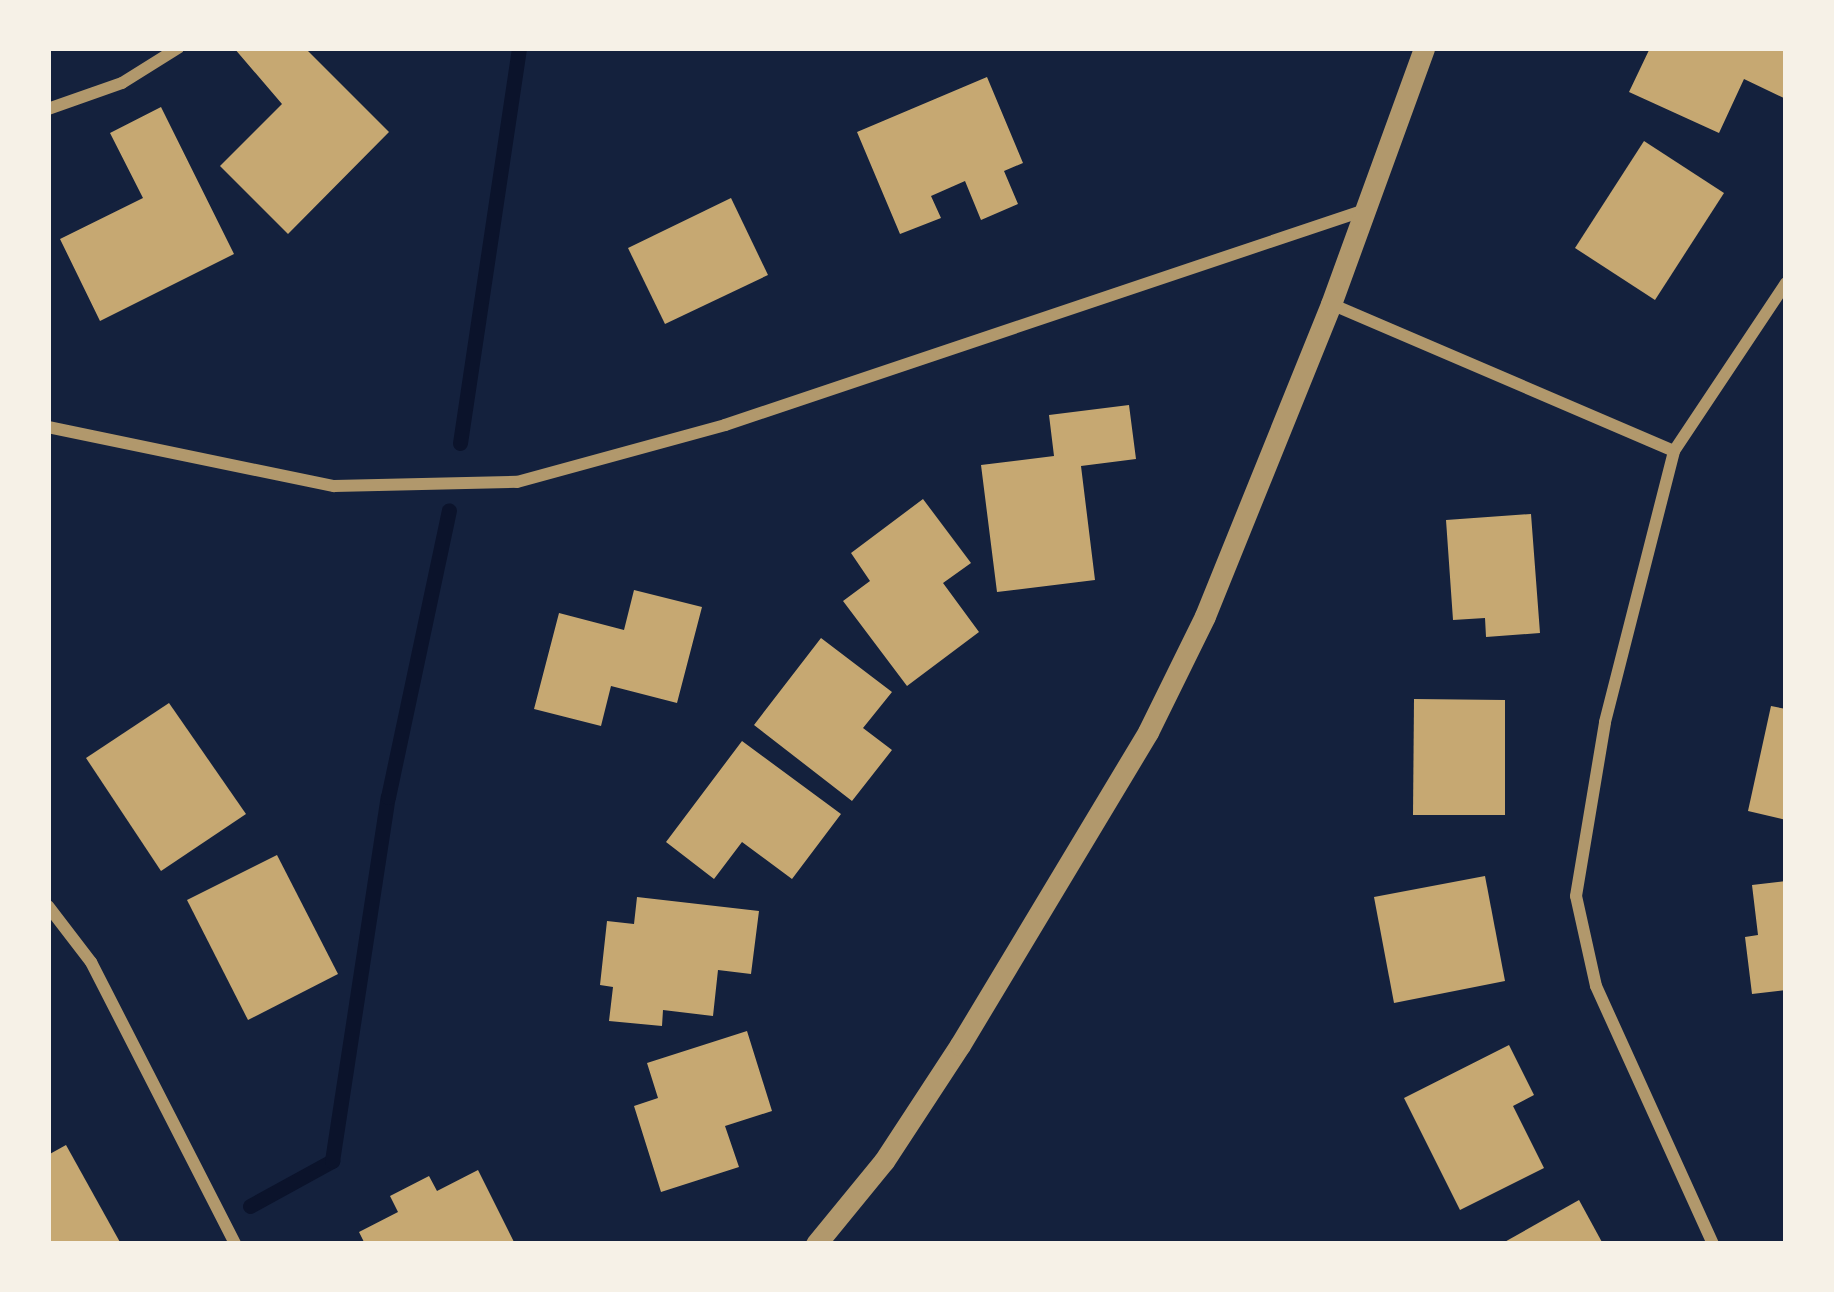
<!DOCTYPE html>
<style>
body{margin:0}
#map{position:relative;width:1834px;height:1292px;overflow:hidden;background:#14213d;font-family:"Asap Condensed",sans-serif}
div>[style]{position:absolute}
[style*='--x']{left:calc(var(--x)*1px);top:calc(var(--y)*1px);width:calc(var(--w)*1px);rotate:calc(var(--a)*1deg)}
.stream>*{height:15px;margin:-7.5px;padding:0 7.5px;transform-origin:7.5px;border-radius:7.5px;background:#0b132b}
.building>*{inset:0;background:#c6a872}
.minor>*{height:12px;margin:-6px;padding:0 6px;transform-origin:6px;border-radius:6px;background:#b1986c}
.tertiary>*{height:21px;margin:-10.5px;padding:0 10.5px;transform-origin:10.5px;border-radius:10.5px;background:#b1986c}
span{translate:-50% -50%;white-space:nowrap;text-align:center;line-height:1.15;-webkit-text-stroke:10px #f6f1e7;paint-order:stroke}
.frame{position:absolute;inset:0;border:51px solid #f6f1e7;pointer-events:none}
</style>
<div id="map">
<div class="stream">
<i style="--x:460;--y:443;--w:399;--a:-81.5"></i>
<i style="--x:250;--y:1206;--w:94;--a:-28.8"></i>
<i style="--x:332;--y:1161;--w:368;--a:-81.3"></i>
<i style="--x:388;--y:797;--w:293;--a:-78"></i>
</div>
<div class="building">
<i style="clip-path:polygon(234px 48px,305px 48px,389px 132px,288px 234px,220px 166px,282px 104px)"></i>
<i style="clip-path:polygon(1650px 48px,1786px 48px,1786px 99px,1744px 79px,1719px 133px,1629px 92px)"></i>
<i style="clip-path:polygon(987px 77px,1023px 163px,1004px 171px,1018px 204px,981px 220px,965px 181px,931px 196px,941px 218px,900px 234px,857px 132px)"></i>
<i style="clip-path:polygon(161px 107px,234px 254px,100px 321px,60px 239px,143px 198px,110px 133px)"></i>
<i style="clip-path:polygon(1644px 141px,1724px 193px,1655px 300px,1575px 248px)"></i>
<i style="clip-path:polygon(731px 198px,768px 275px,665px 324px,628px 248px)"></i>
<i style="clip-path:polygon(1129px 405px,1136px 459px,1081px 466px,1095px 580px,997px 592px,981px 465px,1054px 456px,1049px 415px)"></i>
<i style="clip-path:polygon(923px 499px,971px 563px,943px 583px,979px 632px,907px 686px,843px 601px,870px 581px,851px 553px)"></i>
<i style="clip-path:polygon(1531px 514px,1540px 633px,1486px 637px,1485px 618px,1453px 620px,1446px 520px)"></i>
<i style="clip-path:polygon(634px 590px,702px 607px,677px 703px,611px 686px,601px 726px,534px 709px,559px 613px,624px 630px)"></i>
<i style="clip-path:polygon(821px 638px,892px 692px,863px 728px,892px 750px,852px 801px,754px 725px)"></i>
<i style="clip-path:polygon(1414px 699px,1505px 700px,1505px 815px,1413px 815px)"></i>
<i style="clip-path:polygon(169px 703px,246px 814px,161px 871px,86px 758px)"></i>
<i style="clip-path:polygon(1771px 706px,1786px 709px,1786px 820px,1748px 811px)"></i>
<i style="clip-path:polygon(742px 741px,841px 814px,792px 879px,742px 842px,714px 879px,666px 842px)"></i>
<i style="clip-path:polygon(277px 855px,338px 974px,248px 1020px,187px 900px)"></i>
<i style="clip-path:polygon(1485px 876px,1505px 981px,1394px 1003px,1374px 897px)"></i>
<i style="clip-path:polygon(1786px 881px,1786px 990px,1752px 994px,1745px 937px,1758px 935px,1752px 885px)"></i>
<i style="clip-path:polygon(637px 897px,759px 911px,751px 974px,718px 970px,713px 1016px,663px 1010px,662px 1026px,609px 1021px,613px 987px,600px 985px,607px 921px,634px 924px)"></i>
<i style="clip-path:polygon(747px 1031px,772px 1111px,725px 1126px,739px 1167px,661px 1192px,634px 1106px,658px 1098px,647px 1063px)"></i>
<i style="clip-path:polygon(1509px 1045px,1534px 1095px,1513px 1106px,1544px 1168px,1460px 1210px,1404px 1098px)"></i>
<i style="clip-path:polygon(66px 1145px,121px 1244px,48px 1244px,48px 1155px)"></i>
<i style="clip-path:polygon(478px 1170px,515px 1244px,365px 1244px,359px 1232px,398px 1212px,390px 1196px,429px 1176px,437px 1191px)"></i>
<i style="clip-path:polygon(1579px 1200px,1603px 1244px,1501px 1244px)"></i>
</div>
<div class="minor">
<i style="--x:48;--y:109;--w:78;--a:-19.4"></i>
<i style="--x:122;--y:83;--w:66;--a:-32"></i>
<i style="--x:1331;--y:304;--w:373;--a:23.2"></i>
<i style="--x:48;--y:427;--w:292;--a:11.7"></i>
<i style="--x:334;--y:486;--w:183;--a:-1.3"></i>
<i style="--x:517;--y:482;--w:216;--a:-15.3"></i>
<i style="--x:725;--y:425;--w:669;--a:-18.57"></i>
<i style="--x:48;--y:906;--w:71;--a:52.5"></i>
<i style="--x:91;--y:962;--w:317;--a:62.9"></i>
<i style="--x:1713;--y:1244;--w:283;--a:-114.4"></i>
<i style="--x:1596;--y:986;--w:92;--a:-102.5"></i>
<i style="--x:1576;--y:896;--w:176;--a:-80.5"></i>
<i style="--x:1605;--y:722;--w:280;--a:-75.7"></i>
<i style="--x:1674;--y:451;--w:202;--a:-56.3"></i>
</div>
<div class="tertiary">
<i style="--x:816;--y:1244;--w:107;--a:-50.7"></i>
<i style="--x:884;--y:1161;--w:139;--a:-56.8"></i>
<i style="--x:960;--y:1045;--w:365;--a:-59"></i>
<i style="--x:1148;--y:732;--w:129;--a:-63.8"></i>
<i style="--x:1205;--y:616;--w:336;--a:-68"></i>
<i style="--x:1331;--y:304;--w:272;--a:-70"></i>
</div>
<div class="frame"></div>
</div>
